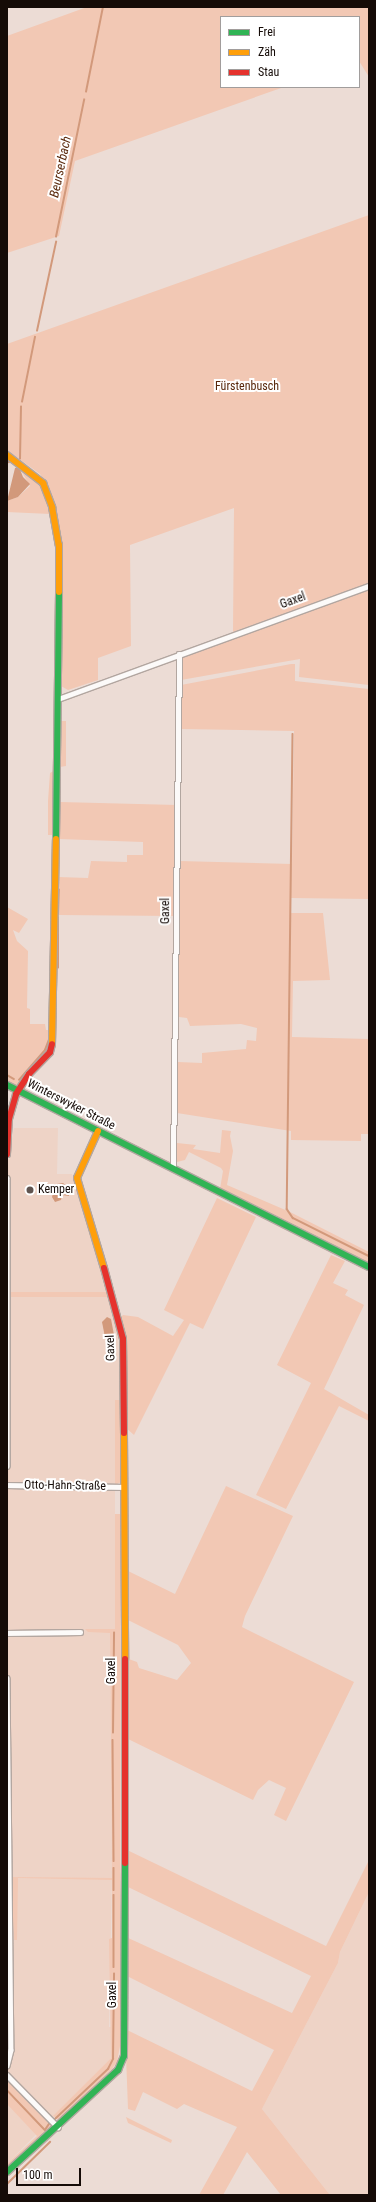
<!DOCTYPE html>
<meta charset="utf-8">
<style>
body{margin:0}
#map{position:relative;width:376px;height:2202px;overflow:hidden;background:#ecdcd5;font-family:"Roboto Condensed",sans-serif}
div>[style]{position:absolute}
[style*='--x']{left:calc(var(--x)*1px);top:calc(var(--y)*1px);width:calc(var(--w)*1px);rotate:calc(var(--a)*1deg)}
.built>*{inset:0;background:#eed3c6}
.green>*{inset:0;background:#f2c8b4}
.water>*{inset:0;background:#d2997b}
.stream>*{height:1.5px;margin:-0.75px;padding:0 0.75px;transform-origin:0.75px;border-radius:0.75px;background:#d2997b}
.roads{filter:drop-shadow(1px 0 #b2a6a0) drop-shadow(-1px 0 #b2a6a0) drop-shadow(0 1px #b2a6a0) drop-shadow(0 -1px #b2a6a0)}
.street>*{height:4.5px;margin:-2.25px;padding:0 2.25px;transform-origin:2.25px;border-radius:2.25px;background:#fcfaf9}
.fast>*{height:6px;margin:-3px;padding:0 3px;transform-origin:3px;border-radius:3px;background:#30b455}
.slow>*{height:6px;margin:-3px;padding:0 3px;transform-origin:3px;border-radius:3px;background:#ff9f0a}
.jam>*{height:6px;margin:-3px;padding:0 3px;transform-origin:3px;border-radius:3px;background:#e5322d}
.dots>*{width:11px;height:11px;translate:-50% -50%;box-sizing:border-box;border:2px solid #fff;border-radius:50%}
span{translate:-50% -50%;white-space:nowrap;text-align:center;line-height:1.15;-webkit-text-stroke:4px #fff;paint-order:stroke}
.park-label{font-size:12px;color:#58270a}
.street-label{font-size:12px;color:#150b07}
.poi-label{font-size:12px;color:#150b07}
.left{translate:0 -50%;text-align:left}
.water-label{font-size:13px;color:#5c2b0e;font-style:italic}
.frame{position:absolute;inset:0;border:8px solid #150b07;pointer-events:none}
.legend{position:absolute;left:220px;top:16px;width:140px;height:72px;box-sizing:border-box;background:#fff;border:1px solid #a19d9c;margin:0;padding:5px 7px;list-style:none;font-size:12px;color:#150b07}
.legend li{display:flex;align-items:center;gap:8px;height:20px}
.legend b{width:20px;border:1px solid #a19d9c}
.scale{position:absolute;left:16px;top:2168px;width:65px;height:18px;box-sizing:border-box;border:2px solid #150b07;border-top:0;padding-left:5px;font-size:12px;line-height:14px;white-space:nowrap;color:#150b07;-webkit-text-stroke:3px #fff;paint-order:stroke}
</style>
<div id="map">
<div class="built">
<i style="clip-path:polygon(14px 1128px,58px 1128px,57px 1174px,72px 1174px,118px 1327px,120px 1400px,115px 1400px,115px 1629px,110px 1629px,112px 1878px,109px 2027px,112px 2027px,111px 2058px,7px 2164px,7px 1148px,10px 1148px)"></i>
<i style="clip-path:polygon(369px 1892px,369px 2195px,330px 2195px,262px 2109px,338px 1963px,340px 1952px)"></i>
</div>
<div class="green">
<i style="clip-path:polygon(87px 7px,369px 7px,369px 77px,359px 61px,359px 17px,221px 17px,221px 87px,284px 87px,75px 161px,59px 236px,7px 253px,7px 36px)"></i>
<i style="clip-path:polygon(369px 215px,369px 583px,233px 632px,234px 508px,130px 545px,131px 646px,98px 658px,98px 680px,68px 690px,61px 686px,63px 557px,59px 525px,49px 489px,40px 474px,7px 450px,7px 344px)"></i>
<i style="clip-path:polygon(19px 467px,39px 482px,50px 514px,7px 512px,7px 501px,18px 497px,30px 486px)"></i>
<i style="clip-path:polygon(369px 588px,369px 685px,299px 677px,300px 659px,181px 680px,181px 655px)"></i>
<i style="clip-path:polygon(291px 664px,295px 664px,295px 681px,369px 689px,369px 899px,291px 898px,291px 913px,323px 913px,330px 980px,293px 981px,292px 1037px,369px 1039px,369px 1134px,361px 1134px,361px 1141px,291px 1140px,291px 1131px,177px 1113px,178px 1062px,202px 1063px,202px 1053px,246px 1049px,247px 1040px,256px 1041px,257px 1028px,241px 1024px,190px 1026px,187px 1018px,179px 1017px,179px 861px,292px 864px,294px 731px,181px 729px,181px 685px)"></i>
<i style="clip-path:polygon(61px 721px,66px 721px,66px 766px,60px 767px)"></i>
<i style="clip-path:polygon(55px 770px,54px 944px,51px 946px,54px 835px,48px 835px,48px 801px,50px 773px)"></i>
<i style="clip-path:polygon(60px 802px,177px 805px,176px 916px,58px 915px,58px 877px,88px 878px,91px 861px,127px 862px,127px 855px,143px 855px,143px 842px,59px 839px)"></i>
<i style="clip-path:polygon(7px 907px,28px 919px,19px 933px,13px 930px,17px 941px,28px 951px,27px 1008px,30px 1009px,30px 1024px,45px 1024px,46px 1030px,53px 1030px,52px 1045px,17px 1086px,7px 1082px)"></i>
<i style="clip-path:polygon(222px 1130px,231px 1131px,230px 1136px,233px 1151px,227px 1185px,290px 1212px,369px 1252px,369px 1263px,220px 1189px,223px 1171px,221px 1168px,189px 1152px,185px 1160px,177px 1162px,177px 1143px,196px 1145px,193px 1149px,220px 1153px)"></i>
<i style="clip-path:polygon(217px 1198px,256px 1217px,203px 1329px,190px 1323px,134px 1435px,125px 1427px,121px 1317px,123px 1315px,138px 1317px,173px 1336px,184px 1320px,164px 1310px)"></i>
<i style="clip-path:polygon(331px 1255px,345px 1261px,333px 1283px,348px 1290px,345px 1295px,364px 1305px,324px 1389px,369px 1415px,369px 1421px,339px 1406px,286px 1509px,256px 1495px,311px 1383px,277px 1365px)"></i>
<i style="clip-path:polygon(10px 1292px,109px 1292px,110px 1297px,11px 1297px)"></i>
<i style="clip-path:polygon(115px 1400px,120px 1400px,121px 1482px,115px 1485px)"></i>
<i style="clip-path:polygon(226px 1486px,293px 1516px,245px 1616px,242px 1627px,354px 1682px,286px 1821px,274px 1815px,286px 1788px,269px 1780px,258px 1790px,253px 1800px,128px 1739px,126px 1658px,137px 1662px,139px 1668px,177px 1680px,191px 1663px,178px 1645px,126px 1619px,126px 1570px,175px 1594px)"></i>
<i style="clip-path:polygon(115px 1514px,121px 1514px,120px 2046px,117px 2062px,112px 2069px,59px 2120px,53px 2116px,111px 2058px,109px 1939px,112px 1938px,112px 1880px,18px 1878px,17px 1940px,14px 1940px,11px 1877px,112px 1878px,110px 1633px,88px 1632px,85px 1629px,115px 1629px)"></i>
<i style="clip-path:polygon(125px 1849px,326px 1946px,369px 1860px,369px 1892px,340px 1952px,338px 1963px,262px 2109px,330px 2195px,281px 2195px,247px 2152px,223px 2195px,199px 2195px,237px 2127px,184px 2104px,177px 2109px,143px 2092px,135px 2111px,128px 2109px,125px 2029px,252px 2091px,274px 2050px,125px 1975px,126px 1937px,292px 2013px,311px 1976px,126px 1886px)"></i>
<i style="clip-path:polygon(7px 2079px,52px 2123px,53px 2127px,7px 2170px,7px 2164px,37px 2136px,7px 2104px)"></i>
<i style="clip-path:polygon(126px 2117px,172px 2140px,171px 2143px,128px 2123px)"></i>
</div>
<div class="water">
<i style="clip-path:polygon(19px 467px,23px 477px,30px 484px,18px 497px,7px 501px,15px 468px)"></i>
<i style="clip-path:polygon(63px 1183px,68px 1187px,69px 1196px,62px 1195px,61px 1200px,55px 1202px,52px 1197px,54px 1190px,57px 1184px)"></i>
<i style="clip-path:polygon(107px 1317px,111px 1319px,114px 1335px,109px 1337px,105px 1337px,102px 1322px)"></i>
</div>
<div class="stream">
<i style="--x:86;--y:92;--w:87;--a:-78.7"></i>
<i style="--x:56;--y:237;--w:140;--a:-78.4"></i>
<i style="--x:37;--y:331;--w:91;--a:-77.9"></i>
<i style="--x:22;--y:402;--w:66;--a:-78.7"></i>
<i style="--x:20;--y:459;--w:52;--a:-88.9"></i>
<i style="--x:7;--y:460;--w:3;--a:45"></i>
<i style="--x:293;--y:734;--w:475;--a:90.7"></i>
<i style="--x:287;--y:1209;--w:11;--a:56"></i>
<i style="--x:293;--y:1218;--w:85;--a:26.6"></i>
<i style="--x:58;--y:914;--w:24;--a:-88"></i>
<i style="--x:58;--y:968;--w:50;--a:-90"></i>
<i style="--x:7;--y:1075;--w:8;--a:30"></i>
<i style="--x:19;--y:1080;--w:40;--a:-49"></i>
<i style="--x:45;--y:1050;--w:17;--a:-69"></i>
<i style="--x:113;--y:1733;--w:100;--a:-89.4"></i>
<i style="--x:113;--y:1740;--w:121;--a:89.5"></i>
<i style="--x:114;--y:1868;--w:22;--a:90"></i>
<i style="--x:114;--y:1895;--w:72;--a:90"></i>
<i style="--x:7;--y:2090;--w:58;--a:46.4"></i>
<i style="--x:55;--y:2119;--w:73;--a:-43.3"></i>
<i style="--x:108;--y:2069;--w:11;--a:-63"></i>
<i style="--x:113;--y:2059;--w:85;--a:-89.3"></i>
<i style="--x:45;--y:2130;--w:7;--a:-56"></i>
<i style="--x:7;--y:2184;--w:60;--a:-44.3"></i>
</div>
<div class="roads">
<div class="street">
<i style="--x:58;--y:699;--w:331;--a:-20"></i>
<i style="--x:173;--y:1168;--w:514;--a:-89.33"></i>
<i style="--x:7;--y:1178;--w:288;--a:90"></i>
<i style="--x:7;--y:1485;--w:116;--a:1"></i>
<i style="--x:7;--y:1633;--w:73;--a:-0.8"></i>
<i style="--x:7;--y:1678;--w:372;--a:89.4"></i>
<i style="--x:11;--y:2050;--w:16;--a:104"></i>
<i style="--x:7;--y:2075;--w:73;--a:45.6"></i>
</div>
<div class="fast">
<i style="--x:56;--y:839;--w:247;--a:-89.3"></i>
<i style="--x:7;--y:1085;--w:405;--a:26.7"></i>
<i style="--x:7;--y:2172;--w:151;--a:-42.6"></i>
<i style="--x:118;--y:2070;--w:15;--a:-67"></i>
<i style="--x:124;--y:2056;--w:193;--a:-89.7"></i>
</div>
<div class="slow">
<i style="--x:7;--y:455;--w:46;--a:37.9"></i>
<i style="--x:43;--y:483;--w:26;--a:69"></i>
<i style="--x:52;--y:507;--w:39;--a:80"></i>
<i style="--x:59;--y:545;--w:47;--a:90"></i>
<i style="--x:52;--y:1044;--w:205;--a:-88.9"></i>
<i style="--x:98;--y:1131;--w:51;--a:114.1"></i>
<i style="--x:77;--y:1178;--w:94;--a:73.3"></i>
<i style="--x:124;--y:1433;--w:226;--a:89.7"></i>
</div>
<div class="jam">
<i style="--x:7;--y:1154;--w:35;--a:-87"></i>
<i style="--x:9;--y:1119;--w:26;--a:-74"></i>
<i style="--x:16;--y:1094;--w:24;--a:-57"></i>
<i style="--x:29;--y:1074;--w:30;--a:-46"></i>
<i style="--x:50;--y:1052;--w:8;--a:-76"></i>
<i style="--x:104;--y:1268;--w:73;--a:75"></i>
<i style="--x:123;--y:1339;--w:94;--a:89.4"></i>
<i style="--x:125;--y:1659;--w:204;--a:90"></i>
</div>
</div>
<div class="dots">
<i style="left:30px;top:1190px;background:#60544f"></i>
</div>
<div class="park-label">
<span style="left:247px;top:387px">Fürstenbusch</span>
</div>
<div class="street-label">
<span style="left:293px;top:601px;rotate:-20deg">Gaxel</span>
<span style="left:166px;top:911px;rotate:-90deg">Gaxel</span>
<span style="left:71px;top:1105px;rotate:27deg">Winterswyker Straße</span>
<span style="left:111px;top:1348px;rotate:-92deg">Gaxel</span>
<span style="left:65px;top:1486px;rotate:1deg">Otto-Hahn-Straße</span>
<span style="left:112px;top:1671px;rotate:-90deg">Gaxel</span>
<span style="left:113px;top:1995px;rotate:-90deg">Gaxel</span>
</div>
<div class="poi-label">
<span class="left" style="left:38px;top:1190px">Kemper</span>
</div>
<div class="water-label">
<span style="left:61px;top:167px;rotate:-78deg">Beurserbach</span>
</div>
<div class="frame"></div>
<ul class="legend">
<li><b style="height:5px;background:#30b455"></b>Frei</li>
<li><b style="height:5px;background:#ff9f0a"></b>Zäh</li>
<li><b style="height:5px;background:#e5322d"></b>Stau</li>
</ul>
<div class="scale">100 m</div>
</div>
